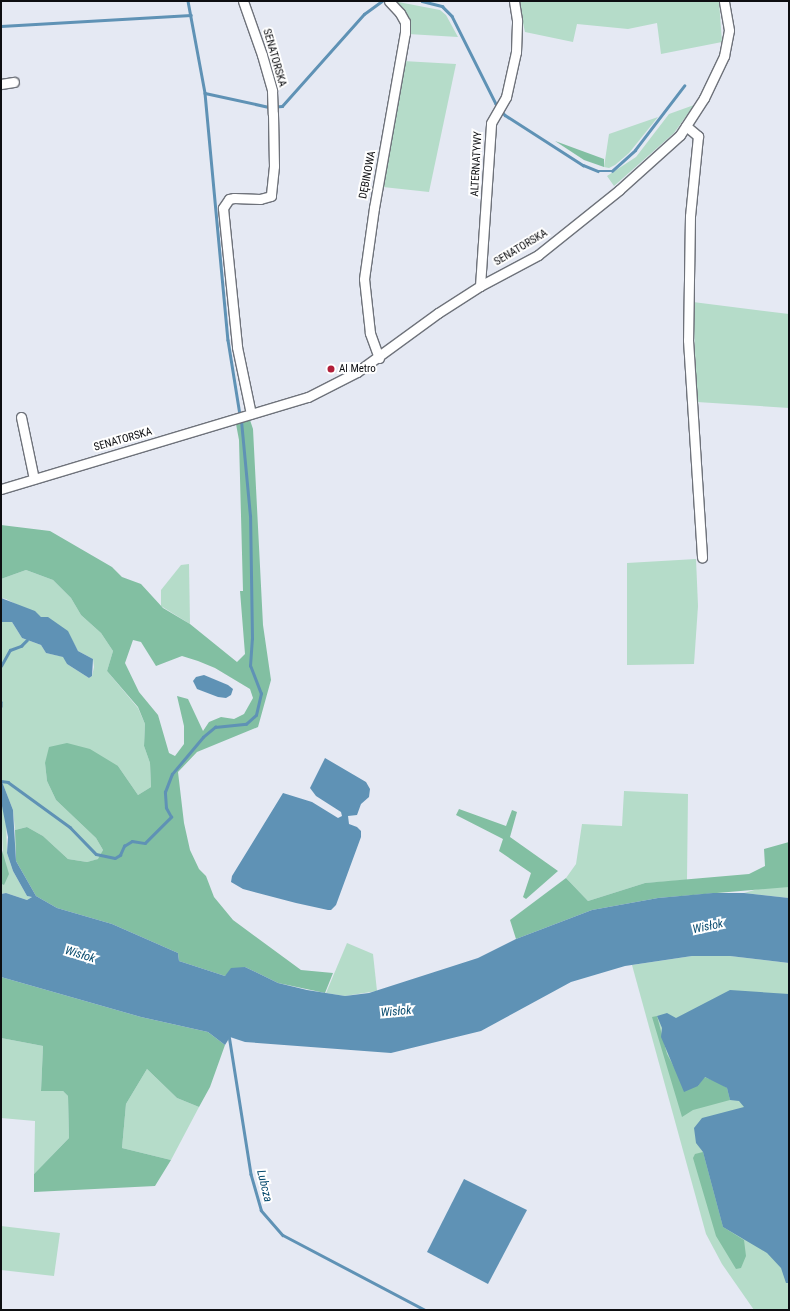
<!DOCTYPE html>
<meta charset="utf-8">
<style>
body{margin:0}
#map{position:relative;width:790px;height:1311px;overflow:hidden;background:#e5e9f3;font-family:"Roboto Condensed",sans-serif}
div>[style]{position:absolute}
[style*='--x']{left:calc(var(--x)*1px);top:calc(var(--y)*1px);width:calc(var(--w)*1px);rotate:calc(var(--a)*1deg)}
.green>*{inset:0;background:#b5dcc9}
.forest>*{inset:0;background:#82bfa2}
.water>*{inset:0;background:#5f92b5}
.stream>*{height:2.5px;margin:-1.25px;padding:0 1.25px;transform-origin:1.25px;border-radius:1.25px;background:#5f92b5}
.roads{filter:drop-shadow(1px 0 #6e727a) drop-shadow(-1px 0 #6e727a) drop-shadow(0 1px #6e727a) drop-shadow(0 -1px #6e727a)}
.minor>*{height:9px;margin:-4.5px;padding:0 4.5px;transform-origin:4.5px;border-radius:4.5px;background:#fff}
.dots>*{width:11px;height:11px;translate:-50% -50%;box-sizing:border-box;border:2px solid #fff;border-radius:50%}
span{translate:-50% -50%;white-space:nowrap;text-align:center;line-height:1.15;-webkit-text-stroke:4px #fff;paint-order:stroke}
.street-label{font-size:11px;color:#0d0e11}
.poi-label{font-size:11px;color:#0d0e11}
.left{translate:0 -50%;text-align:left}
.water-label{font-size:12px;color:#094c6f;font-style:italic}
.frame{position:absolute;inset:0;border:2px solid #0d0e11;pointer-events:none}
</style>
<div id="map">
<div class="green">
<i style="clip-path:polygon(393px 1px,440px 10px,446px 15px,458px 37px,408px 34px,407px 15px)"></i>
<i style="clip-path:polygon(518px 1px,719px 1px,722px 42px,661px 54px,657px 23px,628px 29px,577px 24px,573px 42px,525px 32px)"></i>
<i style="clip-path:polygon(403px 61px,456px 64px,429px 192px,383px 187px)"></i>
<i style="clip-path:polygon(694px 105px,674px 133px,614px 186px,607px 176px,636px 157px,669px 114px)"></i>
<i style="clip-path:polygon(658px 117px,629px 153px,615px 165px,609px 168px,604px 167px,609px 134px)"></i>
<i style="clip-path:polygon(693px 302px,789px 314px,789px 408px,697px 402px)"></i>
<i style="clip-path:polygon(696px 559px,698px 606px,694px 664px,627px 665px,627px 563px)"></i>
<i style="clip-path:polygon(189px 564px,190px 624px,161px 606px,161px 590px,181px 565px)"></i>
<i style="clip-path:polygon(26px 570px,53px 580px,71px 598px,81px 615px,101px 633px,113px 651px,107px 671px,138px 708px,145px 724px,144px 746px,150px 763px,151px 787px,138px 795px,118px 766px,45px 763px,47px 781px,56px 800px,96px 838px,103px 850px,99px 859px,87px 862px,68px 859px,43px 836px,27px 827px,15px 830px,13px 810px,1px 779px,1px 622px,12px 622px,22px 638px,41px 645px,46px 653px,64px 657px,67px 664px,89px 678px,92px 676px,94px 667px,93px 659px,78px 651px,67px 631px,48px 618px,41px 617px,6px 599px,1px 598px,1px 579px)"></i>
<i style="clip-path:polygon(624px 791px,688px 794px,687px 880px,645px 883px,588px 901px,566px 878px,576px 864px,582px 824px,622px 826px)"></i>
<i style="clip-path:polygon(1px 801px,6px 819px,7px 853px,13px 871px,27px 896px,32px 897px,27px 900px,6px 893px,1px 894px,1px 884px,4px 885px)"></i>
<i style="clip-path:polygon(765px 887px,789px 887px,789px 898px,744px 893px)"></i>
<i style="clip-path:polygon(347px 943px,373px 954px,377px 991px,345px 996px,326px 993px)"></i>
<i style="clip-path:polygon(692px 956px,730px 956px,789px 963px,789px 1310px,754px 1310px,722px 1264px,706px 1234px,632px 965px)"></i>
<i style="clip-path:polygon(1px 1038px,43px 1046px,41px 1091px,63px 1091px,68px 1096px,69px 1138px,34px 1174px,35px 1121px,1px 1118px)"></i>
<i style="clip-path:polygon(147px 1069px,177px 1098px,199px 1107px,171px 1160px,122px 1148px,126px 1104px)"></i>
<i style="clip-path:polygon(1px 1226px,60px 1233px,54px 1276px,1px 1270px)"></i>
</div>
<div class="forest">
<i style="clip-path:polygon(555px 141px,604px 159px,604px 167px,584px 160px)"></i>
<i style="clip-path:polygon(evenodd,250px 420px,253px 429px,263px 625px,271px 680px,258px 727px,197px 752px,178px 772px,184px 823px,190px 850px,199px 869px,206px 876px,214px 897px,233px 920px,301px 970px,333px 973px,325px 993px,278px 983px,245px 967px,225px 976px,179px 961px,178px 953px,112px 924px,57px 908px,36px 896px,16px 861px,15px 830px,27px 827px,43px 836px,68px 859px,87px 862px,98px 859px,103px 850px,96px 838px,56px 800px,47px 781px,45px 763px,49px 747px,67px 743px,90px 749px,118px 766px,138px 795px,151px 787px,150px 763px,144px 746px,145px 724px,138px 707px,107px 671px,113px 651px,101px 633px,81px 615px,71px 598px,53px 580px,26px 570px,1px 579px,1px 525px,50px 531px,112px 567px,122px 577px,141px 584px,163px 608px,190px 624px,237px 662px,245px 654px,240px 591px,243px 591px,239px 440px,236px 424px,250px 420px,133px 640px,141px 642px,156px 666px,182px 656px,198px 661px,215px 668px,250px 689px,253px 698px,244px 714px,234px 719px,221px 717px,209px 722px,203px 731px,188px 699px,177px 696px,184px 726px,184px 744px,175px 756px,169px 753px,158px 715px,139px 692px,125px 663px,133px 640px)"></i>
<i style="clip-path:polygon(459px 809px,506px 826px,512px 810px,517px 812px,510px 837px,558px 871px,526px 899px,523px 897px,531px 873px,499px 851px,503px 839px,456px 815px)"></i>
<i style="clip-path:polygon(789px 842px,789px 887px,658px 898px,592px 910px,516px 939px,510px 920px,566px 878px,588px 901px,645px 883px,749px 874px,765px 866px,764px 849px)"></i>
<i style="clip-path:polygon(1px 847px,9px 874px,4px 885px,1px 884px)"></i>
<i style="clip-path:polygon(1px 977px,141px 1017px,208px 1032px,225px 1045px,210px 1087px,199px 1107px,177px 1098px,147px 1069px,126px 1104px,122px 1148px,171px 1160px,155px 1186px,34px 1192px,34px 1174px,69px 1138px,68px 1096px,63px 1091px,41px 1091px,43px 1046px,1px 1038px)"></i>
<i style="clip-path:polygon(657px 1016px,667px 1054px,674px 1067px,698px 1086px,704px 1077px,718px 1082px,727px 1088px,730px 1100px,693px 1110px,682px 1117px,652px 1017px)"></i>
<i style="clip-path:polygon(703px 1152px,723px 1227px,744px 1240px,746px 1256px,741px 1268px,736px 1269px,716px 1236px,693px 1158px,695px 1154px)"></i>
</div>
<div class="water">
<i style="clip-path:polygon(1px 598px,35px 611px,41px 617px,48px 617px,68px 631px,78px 651px,93px 659px,92px 676px,89px 678px,67px 664px,63px 657px,46px 653px,41px 645px,22px 638px,12px 622px,1px 622px)"></i>
<i style="clip-path:polygon(204px 675px,228px 685px,233px 689px,231px 695px,226px 698px,218px 697px,197px 689px,193px 681px,196px 677px)"></i>
<i style="clip-path:polygon(325px 758px,366px 782px,370px 789px,369px 797px,361px 804px,357px 815px,348px 816px,349px 824px,357px 827px,361px 831px,361px 837px,336px 905px,331px 910px,328px 910px,296px 903px,243px 889px,231px 882px,232px 876px,283px 793px,312px 802px,338px 818px,342px 816px,341px 812px,316px 796px,310px 788px)"></i>
<i style="clip-path:polygon(1px 779px,13px 810px,16px 861px,36px 896px,57px 908px,112px 924px,178px 953px,179px 961px,225px 976px,231px 968px,245px 967px,278px 983px,307px 990px,345px 996px,369px 993px,478px 958px,516px 939px,592px 910px,658px 898px,713px 893px,744px 893px,789px 898px,789px 963px,730px 956px,692px 956px,625px 966px,571px 982px,481px 1031px,391px 1053px,245px 1042px,230px 1037px,225px 1045px,208px 1032px,141px 1017px,1px 977px,1px 894px,6px 893px,27px 900px,32px 897px,27px 896px,13px 871px,7px 853px,8px 837px,1px 801px)"></i>
<i style="clip-path:polygon(730px 990px,789px 994px,789px 1283px,786px 1283px,781px 1268px,767px 1253px,723px 1227px,703px 1152px,696px 1143px,694px 1128px,702px 1118px,744px 1107px,739px 1101px,730px 1100px,727px 1088px,705px 1077px,698px 1086px,684px 1092px,661px 1037px,662px 1028px,657px 1016px,667px 1013px,676px 1018px)"></i>
<i style="clip-path:polygon(464px 1179px,527px 1210px,488px 1284px,427px 1252px)"></i>
</div>
<div class="stream">
<i style="--x:188;--y:1;--w:94;--a:79.5"></i>
<i style="--x:205;--y:93;--w:248;--a:84.7"></i>
<i style="--x:228;--y:340;--w:76;--a:80.9"></i>
<i style="--x:422;--y:1;--w:21;--a:14"></i>
<i style="--x:442;--y:6;--w:14;--a:45"></i>
<i style="--x:452;--y:16;--w:98;--a:63.4"></i>
<i style="--x:496;--y:104;--w:14;--a:51"></i>
<i style="--x:505;--y:115;--w:93;--a:32.7"></i>
<i style="--x:583;--y:165;--w:16;--a:22"></i>
<i style="--x:598;--y:171;--w:14;--a:0"></i>
<i style="--x:612;--y:171;--w:31;--a:-42"></i>
<i style="--x:635;--y:150;--w:81;--a:-52.6"></i>
<i style="--x:1;--y:26;--w:190;--a:-3.3"></i>
<i style="--x:205;--y:93;--w:66;--a:12.3"></i>
<i style="--x:269;--y:107;--w:13;--a:-4"></i>
<i style="--x:282;--y:106;--w:123;--a:-48.3"></i>
<i style="--x:364;--y:14;--w:22;--a:-36"></i>
<i style="--x:1;--y:666;--w:18;--a:-61"></i>
<i style="--x:10;--y:650;--w:12;--a:-20"></i>
<i style="--x:21;--y:646;--w:8;--a:-45"></i>
<i style="--x:1;--y:702;--w:4;--a:90"></i>
<i style="--x:1;--y:781;--w:7;--a:8"></i>
<i style="--x:8;--y:782;--w:77;--a:36"></i>
<i style="--x:70;--y:827;--w:37;--a:46"></i>
<i style="--x:96;--y:854;--w:19;--a:12"></i>
<i style="--x:115;--y:858;--w:6;--a:-31"></i>
<i style="--x:120;--y:855;--w:10;--a:-66"></i>
<i style="--x:124;--y:846;--w:9;--a:-32"></i>
<i style="--x:132;--y:841;--w:13;--a:9"></i>
<i style="--x:145;--y:843;--w:37;--a:-45"></i>
<i style="--x:171;--y:817;--w:10;--a:-119"></i>
<i style="--x:166;--y:808;--w:16;--a:-94"></i>
<i style="--x:165;--y:792;--w:19;--a:-69"></i>
<i style="--x:172;--y:774;--w:48;--a:-50"></i>
<i style="--x:203;--y:737;--w:16;--a:-40"></i>
<i style="--x:215;--y:727;--w:31;--a:-6"></i>
<i style="--x:246;--y:724;--w:13;--a:-42"></i>
<i style="--x:256;--y:715;--w:22;--a:-77"></i>
<i style="--x:261;--y:694;--w:30;--a:-111"></i>
<i style="--x:250;--y:666;--w:27;--a:-86"></i>
<i style="--x:252;--y:639;--w:123;--a:-90.9"></i>
<i style="--x:250;--y:516;--w:96;--a:-95.4"></i>
<i style="--x:229;--y:1035;--w:141;--a:81"></i>
<i style="--x:251;--y:1174;--w:37;--a:74"></i>
<i style="--x:261;--y:1210;--w:33;--a:49"></i>
<i style="--x:283;--y:1235;--w:161;--a:27.8"></i>
</div>
<div class="roads">
<div class="minor">
<i style="--x:243;--y:1;--w:57;--a:70.6"></i>
<i style="--x:262;--y:55;--w:37;--a:74"></i>
<i style="--x:272;--y:91;--w:23;--a:88"></i>
<i style="--x:273;--y:114;--w:52;--a:88.9"></i>
<i style="--x:274;--y:166;--w:30;--a:96"></i>
<i style="--x:271;--y:196;--w:11;--a:165"></i>
<i style="--x:260;--y:199;--w:26;--a:-178"></i>
<i style="--x:234;--y:198;--w:5;--a:169"></i>
<i style="--x:229;--y:199;--w:11;--a:124"></i>
<i style="--x:223;--y:208;--w:140;--a:84.2"></i>
<i style="--x:237;--y:347;--w:68;--a:78.2"></i>
<i style="--x:1;--y:84;--w:13;--a:-9"></i>
<i style="--x:686;--y:126;--w:16;--a:40"></i>
<i style="--x:698;--y:136;--w:80;--a:95.7"></i>
<i style="--x:690;--y:216;--w:124;--a:90.9"></i>
<i style="--x:688;--y:340;--w:218;--a:86.3"></i>
<i style="--x:480;--y:286;--w:163;--a:-86.1"></i>
<i style="--x:491;--y:123;--w:30;--a:-60"></i>
<i style="--x:506;--y:97;--w:46;--a:-77.5"></i>
<i style="--x:516;--y:52;--w:32;--a:-88"></i>
<i style="--x:517;--y:20;--w:19;--a:-99"></i>
<i style="--x:379;--y:358;--w:27;--a:-110"></i>
<i style="--x:370;--y:333;--w:54;--a:-96.3"></i>
<i style="--x:364;--y:279;--w:72;--a:-82"></i>
<i style="--x:374;--y:208;--w:178;--a:-80"></i>
<i style="--x:405;--y:33;--w:11;--a:-90"></i>
<i style="--x:405;--y:22;--w:10;--a:-119"></i>
<i style="--x:400;--y:13;--w:16;--a:-133"></i>
<i style="--x:21;--y:417;--w:63;--a:78.2"></i>
<i style="--x:1;--y:489;--w:320;--a:-16.7"></i>
<i style="--x:308;--y:397;--w:55;--a:-27"></i>
<i style="--x:357;--y:372;--w:100;--a:-36.1"></i>
<i style="--x:438;--y:313;--w:50;--a:-32.7"></i>
<i style="--x:480;--y:286;--w:66;--a:-28.1"></i>
<i style="--x:538;--y:255;--w:104;--a:-38.7"></i>
<i style="--x:619;--y:190;--w:82;--a:-42"></i>
<i style="--x:680;--y:135;--w:44;--a:-57"></i>
<i style="--x:704;--y:98;--w:47;--a:-64.5"></i>
<i style="--x:724;--y:56;--w:26;--a:-79"></i>
<i style="--x:729;--y:30;--w:29;--a:-100"></i>
</div>
</div>
<div class="dots">
<i style="left:331px;top:369px;background:#b11e39"></i>
</div>
<div class="street-label">
<span style="left:274px;top:58px;rotate:74deg">SENATORSKA</span>
<span style="left:477px;top:164px;rotate:-87deg">ALTERNATYWY</span>
<span style="left:368px;top:175px;rotate:-79deg">DĘBINOWA</span>
<span style="left:521px;top:248px;rotate:-31deg">SENATORSKA</span>
<span style="left:123px;top:440px;rotate:-16deg">SENATORSKA</span>
</div>
<div class="poi-label">
<span class="left" style="left:339px;top:369px">Al Metro</span>
</div>
<div class="water-label">
<span style="left:708px;top:927px;rotate:-12deg">Wisłok</span>
<span style="left:80px;top:955px;rotate:17deg">Wisłok</span>
<span style="left:396px;top:1012px;rotate:-5deg">Wisłok</span>
<span style="left:264px;top:1186px;rotate:76deg">Lubcza</span>
</div>
<div class="frame"></div>
</div>
